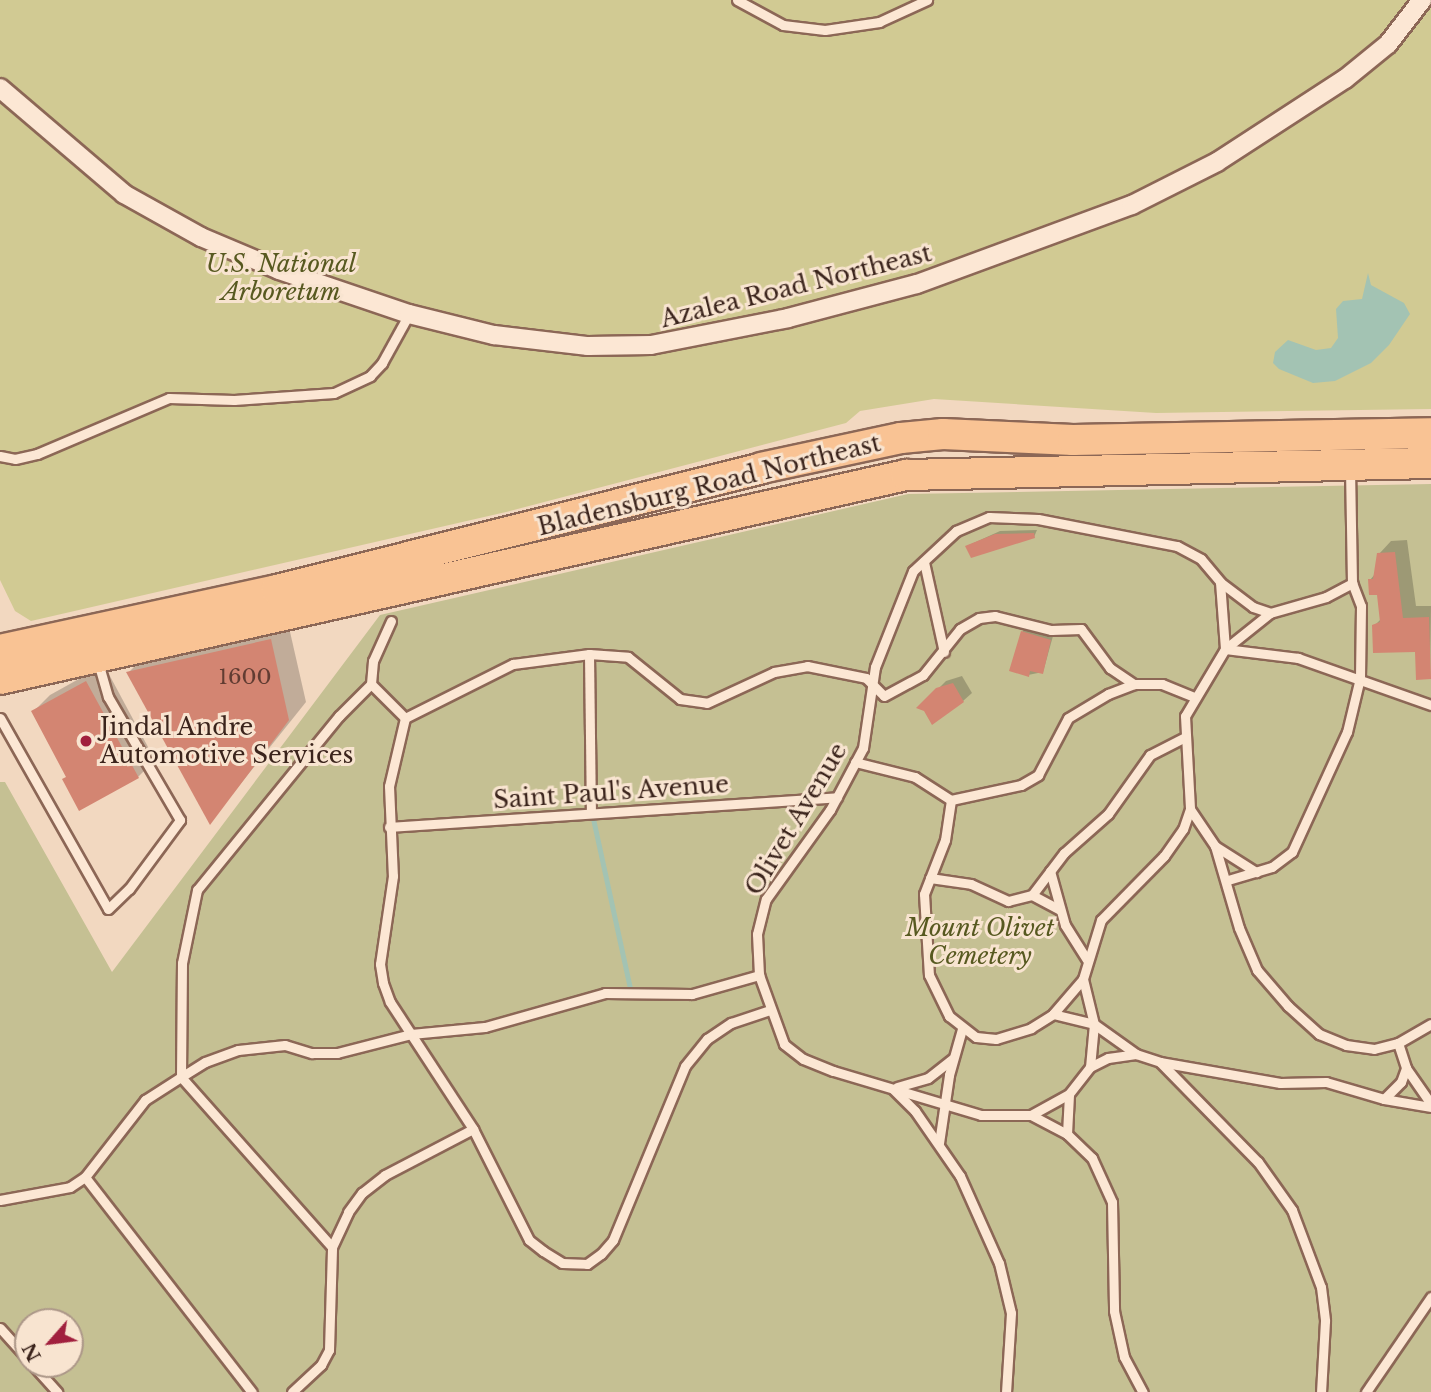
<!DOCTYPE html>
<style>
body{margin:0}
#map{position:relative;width:1431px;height:1392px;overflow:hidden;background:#f2d8c0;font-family:"Libre Baskerville",serif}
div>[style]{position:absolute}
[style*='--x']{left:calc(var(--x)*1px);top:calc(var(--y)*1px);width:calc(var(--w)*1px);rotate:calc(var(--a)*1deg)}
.green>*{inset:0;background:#d1ca93}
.cemetery>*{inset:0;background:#c5c093}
.water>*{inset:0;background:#a3c3b3}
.shadow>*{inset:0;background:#0003}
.stream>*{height:5px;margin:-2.5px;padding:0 2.5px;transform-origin:2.5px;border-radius:2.5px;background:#a3c3b3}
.building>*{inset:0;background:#d38572}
.roads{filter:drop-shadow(2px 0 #8c6756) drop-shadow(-2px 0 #8c6756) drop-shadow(0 2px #8c6756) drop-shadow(0 -2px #8c6756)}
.service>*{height:9px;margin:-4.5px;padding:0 4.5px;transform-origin:4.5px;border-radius:4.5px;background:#fce7d4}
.minor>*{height:18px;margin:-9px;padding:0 9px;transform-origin:9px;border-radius:9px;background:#fce7d4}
.primary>*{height:30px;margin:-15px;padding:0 15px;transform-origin:15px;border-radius:15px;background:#f9c394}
.dots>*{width:19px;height:19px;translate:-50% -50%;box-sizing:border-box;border:4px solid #f8e4d0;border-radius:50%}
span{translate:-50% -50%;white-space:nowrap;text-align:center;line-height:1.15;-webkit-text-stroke:6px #f8e4d0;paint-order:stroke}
.number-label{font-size:21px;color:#613c32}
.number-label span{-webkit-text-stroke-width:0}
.park-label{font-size:24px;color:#575920;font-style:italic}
.street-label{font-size:24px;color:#3b241c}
.poi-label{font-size:24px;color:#3b241c}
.left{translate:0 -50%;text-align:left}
.north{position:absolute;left:14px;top:1308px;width:70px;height:70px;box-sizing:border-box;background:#f8e4d0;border:2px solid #ac9788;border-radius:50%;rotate:242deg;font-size:19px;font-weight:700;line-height:28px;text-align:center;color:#3b241c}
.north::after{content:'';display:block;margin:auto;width:24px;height:32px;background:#a1203e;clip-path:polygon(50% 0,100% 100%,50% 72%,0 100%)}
</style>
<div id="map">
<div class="green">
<i style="clip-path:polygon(0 0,1431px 0,1431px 409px,1156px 413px,934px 399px,860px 411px,846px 423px,506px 512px,31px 621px,15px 611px,0 580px)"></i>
</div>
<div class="cemetery">
<i style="clip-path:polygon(evenodd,1431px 484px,1431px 1392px,0 1392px,0 782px,5px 782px,112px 972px,380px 615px,908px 494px,1431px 484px,28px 1322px,70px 1322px,70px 1364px,28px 1364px,28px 1322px)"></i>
</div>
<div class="water">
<i style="clip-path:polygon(1368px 273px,1371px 285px,1404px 303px,1410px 314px,1389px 345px,1371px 363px,1335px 381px,1313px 383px,1279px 369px,1273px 363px,1275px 352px,1288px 340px,1316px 350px,1331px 348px,1338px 338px,1336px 309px,1343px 301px,1362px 299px)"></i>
</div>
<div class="shadow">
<i style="clip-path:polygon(1037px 530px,1034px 537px,967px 546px,1000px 531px)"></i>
<i style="clip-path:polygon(1407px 540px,1416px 606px,1431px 606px,1430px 677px,1417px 650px,1374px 626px,1381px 619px,1379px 593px,1370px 580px,1375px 574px,1379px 554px,1391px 541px)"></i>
<i style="clip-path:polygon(288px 623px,306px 702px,210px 822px,128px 673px,145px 656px)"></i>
<i style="clip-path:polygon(1026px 628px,1053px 636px,1043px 672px,1028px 675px,1022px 632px)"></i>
<i style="clip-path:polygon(104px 665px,155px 760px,138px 777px,68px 776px,33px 712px,50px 695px)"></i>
<i style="clip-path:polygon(962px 676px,972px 693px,963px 701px,919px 708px,946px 681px)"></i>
</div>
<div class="stream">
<i style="--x:592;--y:814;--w:183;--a:77.7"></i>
</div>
<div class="building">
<i style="clip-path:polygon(1034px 533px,1035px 538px,971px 558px,965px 546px,995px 534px)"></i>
<i style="clip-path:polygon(1395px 552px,1403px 618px,1429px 617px,1431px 679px,1416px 680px,1415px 652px,1373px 653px,1372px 625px,1380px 622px,1377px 595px,1369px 595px,1368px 579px,1373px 579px,1377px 553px)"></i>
<i style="clip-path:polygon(1021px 631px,1051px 640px,1043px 674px,1030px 671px,1029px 677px,1009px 671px)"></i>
<i style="clip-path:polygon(271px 639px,289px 720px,210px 825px,126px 672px)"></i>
<i style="clip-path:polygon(86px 681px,139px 778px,79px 811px,62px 779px,66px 777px,31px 711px)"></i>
<i style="clip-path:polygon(953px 683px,964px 702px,932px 725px,924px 711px,916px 708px,936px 688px)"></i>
</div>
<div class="roads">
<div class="service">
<i style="--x:737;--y:0;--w:52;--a:28.5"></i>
<i style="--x:783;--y:25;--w:42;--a:6.8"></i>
<i style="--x:825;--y:30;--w:55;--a:-8.4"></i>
<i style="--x:879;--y:22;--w:53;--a:-24.6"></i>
<i style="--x:0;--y:456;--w:15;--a:11"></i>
<i style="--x:15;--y:459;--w:23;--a:-13"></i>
<i style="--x:37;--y:454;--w:143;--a:-23"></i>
<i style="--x:169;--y:398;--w:65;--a:1.8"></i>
<i style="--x:234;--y:400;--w:100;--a:-4"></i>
<i style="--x:334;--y:393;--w:40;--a:-25"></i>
<i style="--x:370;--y:376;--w:18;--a:-47"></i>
<i style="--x:382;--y:363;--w:56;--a:-61.1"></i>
<i style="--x:924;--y:562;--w:92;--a:77.5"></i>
<i style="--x:1220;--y:582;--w:41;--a:37.1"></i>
<i style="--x:1253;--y:607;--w:18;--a:19"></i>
<i style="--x:1270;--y:613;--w:58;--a:-15.9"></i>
<i style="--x:1326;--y:597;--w:30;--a:-28"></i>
<i style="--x:1270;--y:613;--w:58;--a:141.3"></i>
<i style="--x:1225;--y:649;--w:78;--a:120.8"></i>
<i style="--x:1185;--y:716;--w:93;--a:86.9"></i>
<i style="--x:1190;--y:809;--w:21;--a:109"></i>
<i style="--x:1183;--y:829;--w:33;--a:125"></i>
<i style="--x:1164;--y:856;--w:90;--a:134.5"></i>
<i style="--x:1101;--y:920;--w:62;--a:107"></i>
<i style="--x:1083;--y:979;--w:46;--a:76.3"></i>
<i style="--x:1094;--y:1024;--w:43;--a:95.3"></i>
<i style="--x:1090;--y:1067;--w:34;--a:128"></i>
<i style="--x:1069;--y:1094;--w:43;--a:151.1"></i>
<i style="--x:1031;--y:1115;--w:50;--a:180"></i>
<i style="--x:981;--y:1115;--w:154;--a:-163.4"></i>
<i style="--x:833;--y:1071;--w:32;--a:-158"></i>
<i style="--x:803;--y:1059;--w:24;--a:-142"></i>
<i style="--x:784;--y:1044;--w:73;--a:-109.9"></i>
<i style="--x:759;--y:975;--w:41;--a:-92.8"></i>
<i style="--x:757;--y:934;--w:36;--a:-76"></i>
<i style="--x:766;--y:899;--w:110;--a:-54.3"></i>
<i style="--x:830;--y:810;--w:70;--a:-62"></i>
<i style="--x:863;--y:748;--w:82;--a:-81.6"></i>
<i style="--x:875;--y:667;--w:103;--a:-68.4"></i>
<i style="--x:913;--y:571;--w:59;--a:-42.9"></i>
<i style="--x:956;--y:531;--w:36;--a:-23"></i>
<i style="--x:989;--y:517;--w:49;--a:2.3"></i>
<i style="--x:1038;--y:519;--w:142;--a:11"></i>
<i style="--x:1177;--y:546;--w:27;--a:28"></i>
<i style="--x:1201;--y:559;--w:30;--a:50"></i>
<i style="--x:1220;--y:582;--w:67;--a:85.7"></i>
<i style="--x:1225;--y:649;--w:74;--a:7"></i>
<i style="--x:1298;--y:658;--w:141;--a:19.5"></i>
<i style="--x:391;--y:621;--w:44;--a:114.2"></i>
<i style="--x:373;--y:661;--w:23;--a:95"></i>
<i style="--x:371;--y:684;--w:48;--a:45"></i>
<i style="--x:589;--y:654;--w:157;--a:89.3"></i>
<i style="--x:0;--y:718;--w:219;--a:60.5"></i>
<i style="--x:108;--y:909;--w:29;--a:-44"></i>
<i style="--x:129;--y:889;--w:86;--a:-53.5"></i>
<i style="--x:180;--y:820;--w:143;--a:-120.3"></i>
<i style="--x:108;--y:697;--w:36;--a:-106"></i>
<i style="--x:405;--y:718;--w:70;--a:103.2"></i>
<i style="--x:389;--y:786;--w:90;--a:87.5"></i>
<i style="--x:393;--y:876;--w:89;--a:98.4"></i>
<i style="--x:380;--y:964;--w:19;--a:81"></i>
<i style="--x:383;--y:983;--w:20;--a:70"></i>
<i style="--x:390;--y:1002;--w:152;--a:56.8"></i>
<i style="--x:473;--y:1129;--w:124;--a:63.2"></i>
<i style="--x:529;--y:1240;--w:18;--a:38"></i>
<i style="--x:543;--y:1251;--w:22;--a:32"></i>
<i style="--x:562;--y:1263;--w:25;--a:2"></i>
<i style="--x:587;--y:1264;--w:17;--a:-36"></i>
<i style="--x:601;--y:1254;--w:18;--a:-49"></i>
<i style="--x:613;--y:1240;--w:188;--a:-67.5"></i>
<i style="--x:685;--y:1066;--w:35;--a:-51"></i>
<i style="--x:707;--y:1039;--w:29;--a:-34"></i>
<i style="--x:731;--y:1023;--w:41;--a:-18.4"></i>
<i style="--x:405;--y:718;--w:121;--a:-26.6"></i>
<i style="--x:513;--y:664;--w:77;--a:-7.5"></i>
<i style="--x:589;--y:654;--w:39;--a:4"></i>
<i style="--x:628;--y:657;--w:67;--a:38.9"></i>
<i style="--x:680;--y:699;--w:27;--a:8"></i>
<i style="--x:707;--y:703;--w:74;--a:-24.8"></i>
<i style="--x:774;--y:672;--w:34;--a:-10"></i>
<i style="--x:807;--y:666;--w:60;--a:11.5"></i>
<i style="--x:866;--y:678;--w:25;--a:45"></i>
<i style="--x:884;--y:696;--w:44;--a:-28.3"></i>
<i style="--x:923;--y:675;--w:59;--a:-51.2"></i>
<i style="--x:960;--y:629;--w:22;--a:-30"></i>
<i style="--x:979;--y:618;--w:16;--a:-7"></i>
<i style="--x:995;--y:616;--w:58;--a:14"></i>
<i style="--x:1051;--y:630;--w:30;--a:-2"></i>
<i style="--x:1081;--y:629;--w:49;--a:53.4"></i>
<i style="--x:1110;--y:668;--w:29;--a:34"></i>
<i style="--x:855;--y:762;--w:62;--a:14"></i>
<i style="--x:915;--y:777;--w:43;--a:32.6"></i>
<i style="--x:951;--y:800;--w:40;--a:98.5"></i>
<i style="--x:945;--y:840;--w:58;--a:111.3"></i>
<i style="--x:924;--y:894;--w:81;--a:86.5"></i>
<i style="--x:929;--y:975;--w:46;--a:64"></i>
<i style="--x:949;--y:1016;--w:34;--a:38"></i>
<i style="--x:976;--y:1037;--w:20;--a:6"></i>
<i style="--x:996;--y:1039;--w:37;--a:-17"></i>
<i style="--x:1031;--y:1028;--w:26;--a:-32"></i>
<i style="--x:1053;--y:1014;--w:46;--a:-49.4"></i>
<i style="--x:951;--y:800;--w:72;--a:-12.1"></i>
<i style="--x:1021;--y:785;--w:20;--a:-30"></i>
<i style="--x:1038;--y:775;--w:64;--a:-62.2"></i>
<i style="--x:1068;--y:718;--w:47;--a:-31"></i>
<i style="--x:1108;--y:694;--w:28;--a:-21"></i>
<i style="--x:1134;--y:684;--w:28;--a:0"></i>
<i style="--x:1162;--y:684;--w:35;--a:22"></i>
<i style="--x:1190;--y:809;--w:45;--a:56"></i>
<i style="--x:1215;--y:846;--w:85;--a:73.7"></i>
<i style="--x:1239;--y:928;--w:46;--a:66.8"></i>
<i style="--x:1257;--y:970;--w:48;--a:49.3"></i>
<i style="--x:1288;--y:1006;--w:42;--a:42.1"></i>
<i style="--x:1319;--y:1034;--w:29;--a:22"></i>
<i style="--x:1346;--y:1045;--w:28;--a:8"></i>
<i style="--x:1374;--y:1049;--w:25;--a:-14"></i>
<i style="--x:389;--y:827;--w:449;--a:-3.8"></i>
<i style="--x:1215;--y:846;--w:49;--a:32.4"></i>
<i style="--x:1050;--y:871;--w:56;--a:74.5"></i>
<i style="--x:1065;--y:925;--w:41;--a:57.8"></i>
<i style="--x:930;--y:878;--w:41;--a:8.3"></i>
<i style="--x:971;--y:884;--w:41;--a:24.7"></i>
<i style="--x:1008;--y:901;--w:25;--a:-14"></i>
<i style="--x:1032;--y:895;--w:53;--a:-52.7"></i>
<i style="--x:1064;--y:853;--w:59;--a:-41.6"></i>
<i style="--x:1108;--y:814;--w:72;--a:-54.6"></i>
<i style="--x:1150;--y:755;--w:39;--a:-27"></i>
<i style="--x:1228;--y:880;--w:46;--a:-16.5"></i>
<i style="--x:1272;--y:867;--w:25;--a:-37"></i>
<i style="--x:1292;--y:852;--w:132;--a:-65.4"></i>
<i style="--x:1347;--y:732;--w:56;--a:-76.5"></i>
<i style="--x:1360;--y:678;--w:72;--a:-89.2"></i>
<i style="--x:1361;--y:606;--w:25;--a:-111"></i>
<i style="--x:1352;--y:583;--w:115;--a:-91"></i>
<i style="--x:1032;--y:895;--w:32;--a:28"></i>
<i style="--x:1053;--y:1014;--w:42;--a:13.7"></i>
<i style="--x:1094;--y:1024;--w:52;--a:35.5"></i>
<i style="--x:1431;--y:1024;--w:38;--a:150"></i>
<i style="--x:1398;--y:1043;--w:26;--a:72"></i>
<i style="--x:1406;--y:1068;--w:44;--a:55.2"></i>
<i style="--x:1160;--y:1062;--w:140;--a:45.6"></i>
<i style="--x:1258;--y:1162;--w:59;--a:54.7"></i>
<i style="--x:1292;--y:1210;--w:82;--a:69.4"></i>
<i style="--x:1321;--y:1287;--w:34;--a:83"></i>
<i style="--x:1325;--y:1321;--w:71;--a:93.2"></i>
<i style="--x:1090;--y:1067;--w:20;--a:-27"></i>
<i style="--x:1108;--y:1058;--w:28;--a:-8"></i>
<i style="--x:1136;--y:1054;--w:25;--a:18"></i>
<i style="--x:1160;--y:1062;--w:122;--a:9.9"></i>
<i style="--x:1280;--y:1083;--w:46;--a:-1.2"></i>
<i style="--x:1326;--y:1082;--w:60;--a:16.3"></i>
<i style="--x:1384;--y:1099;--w:48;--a:9.7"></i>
<i style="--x:897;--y:1087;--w:32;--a:-16"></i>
<i style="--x:928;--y:1078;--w:31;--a:-38"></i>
<i style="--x:893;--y:1089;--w:31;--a:45"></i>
<i style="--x:915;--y:1111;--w:79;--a:55.3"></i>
<i style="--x:960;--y:1176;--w:95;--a:65.9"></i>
<i style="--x:999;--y:1263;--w:51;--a:76.5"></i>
<i style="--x:1011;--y:1313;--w:79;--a:93.6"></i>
<i style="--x:1384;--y:1099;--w:24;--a:-45"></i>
<i style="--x:1401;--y:1082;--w:15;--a:-70"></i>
<i style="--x:1031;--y:1115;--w:41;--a:27.8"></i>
<i style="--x:1067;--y:1134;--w:35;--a:44"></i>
<i style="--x:1092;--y:1158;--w:48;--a:65.6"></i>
<i style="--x:1112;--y:1202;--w:109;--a:88.9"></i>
<i style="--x:1114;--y:1311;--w:47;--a:77.7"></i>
<i style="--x:1124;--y:1357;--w:40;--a:62"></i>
<i style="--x:1067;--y:1134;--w:40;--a:-87.1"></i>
<i style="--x:939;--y:1143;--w:69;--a:-81.6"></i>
<i style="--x:949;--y:1075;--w:48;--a:-74.2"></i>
<i style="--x:85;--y:1177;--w:272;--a:52.2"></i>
<i style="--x:0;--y:1200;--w:71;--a:-10.5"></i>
<i style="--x:70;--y:1187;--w:18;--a:-34"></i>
<i style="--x:85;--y:1177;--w:98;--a:-52.1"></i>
<i style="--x:145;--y:1100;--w:43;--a:-32.6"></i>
<i style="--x:181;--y:1077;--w:114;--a:-89.5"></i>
<i style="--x:182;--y:963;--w:75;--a:-78.4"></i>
<i style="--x:197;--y:890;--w:225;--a:-50.8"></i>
<i style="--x:339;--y:716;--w:45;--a:-45"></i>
<i style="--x:332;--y:1247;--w:227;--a:-131.6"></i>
<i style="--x:181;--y:1077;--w:28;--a:-32"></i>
<i style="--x:205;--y:1062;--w:35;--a:-20"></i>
<i style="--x:238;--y:1050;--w:47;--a:-6.1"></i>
<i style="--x:285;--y:1045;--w:28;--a:17"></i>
<i style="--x:312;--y:1053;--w:25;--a:0"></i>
<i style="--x:337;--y:1053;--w:76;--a:-14.4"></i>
<i style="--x:411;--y:1034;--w:74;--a:-5.4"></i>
<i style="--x:485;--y:1027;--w:125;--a:-15.8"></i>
<i style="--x:605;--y:993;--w:87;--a:0.7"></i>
<i style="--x:692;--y:994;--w:70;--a:-15.8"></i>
<i style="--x:0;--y:1328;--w:42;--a:47.9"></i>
<i style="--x:32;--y:1364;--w:38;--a:48"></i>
<i style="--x:292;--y:1392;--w:40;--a:-43"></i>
<i style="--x:321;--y:1365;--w:17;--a:-62"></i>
<i style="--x:329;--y:1350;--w:103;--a:-88.3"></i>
<i style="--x:332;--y:1247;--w:38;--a:-65"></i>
<i style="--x:348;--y:1212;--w:24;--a:-54"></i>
<i style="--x:362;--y:1193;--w:29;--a:-38"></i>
<i style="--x:385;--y:1175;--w:99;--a:-27.6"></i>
<i style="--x:1366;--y:1392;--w:115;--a:-55.6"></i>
</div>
<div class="minor">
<i style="--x:0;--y:88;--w:163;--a:40.5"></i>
<i style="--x:124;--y:194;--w:88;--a:29.2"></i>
<i style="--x:201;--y:237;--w:85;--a:22.9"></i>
<i style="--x:279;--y:270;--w:137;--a:18.7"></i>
<i style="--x:409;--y:314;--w:88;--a:13.9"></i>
<i style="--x:494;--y:335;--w:95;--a:6.7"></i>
<i style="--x:588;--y:346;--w:63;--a:-0.9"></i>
<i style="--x:651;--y:345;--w:140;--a:-11.1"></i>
<i style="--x:788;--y:318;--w:133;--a:-14.8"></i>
<i style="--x:917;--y:284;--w:229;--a:-20.2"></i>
<i style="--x:1132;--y:205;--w:95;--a:-26.8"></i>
<i style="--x:1217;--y:162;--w:153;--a:-33"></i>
<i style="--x:1345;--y:79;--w:55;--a:-39.1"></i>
<i style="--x:1388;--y:44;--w:56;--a:-52.3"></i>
</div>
<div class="primary">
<i style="--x:0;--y:650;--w:283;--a:-12.2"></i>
<i style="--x:277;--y:590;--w:499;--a:-14.1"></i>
<i style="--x:761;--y:468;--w:143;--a:-12.1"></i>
<i style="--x:901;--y:438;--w:42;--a:-5.4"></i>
<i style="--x:943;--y:434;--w:130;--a:2.6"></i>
<i style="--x:1073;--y:440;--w:358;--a:-1.1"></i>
<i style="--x:0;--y:679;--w:929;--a:-12.69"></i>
<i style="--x:906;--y:475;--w:525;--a:-1.31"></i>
</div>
</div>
<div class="dots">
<i style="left:86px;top:741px;background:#a1203e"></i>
</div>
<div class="number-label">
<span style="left:245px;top:677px">1600</span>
</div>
<div class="park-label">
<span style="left:281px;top:278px">U.S. National<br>Arboretum</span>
<span style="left:980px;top:942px">Mount Olivet<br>Cemetery</span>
</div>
<div class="street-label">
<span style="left:796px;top:286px;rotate:-14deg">Azalea Road Northeast</span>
<span style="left:709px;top:485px;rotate:-14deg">Bladensburg Road Northeast</span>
<span style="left:611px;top:792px;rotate:-4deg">Saint Paul's Avenue</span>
<span style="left:796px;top:819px;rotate:-59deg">Olivet Avenue</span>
</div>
<div class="poi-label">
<span class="left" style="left:100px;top:741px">Jindal Andre<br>Automotive Services</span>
</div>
<div class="north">N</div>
</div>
